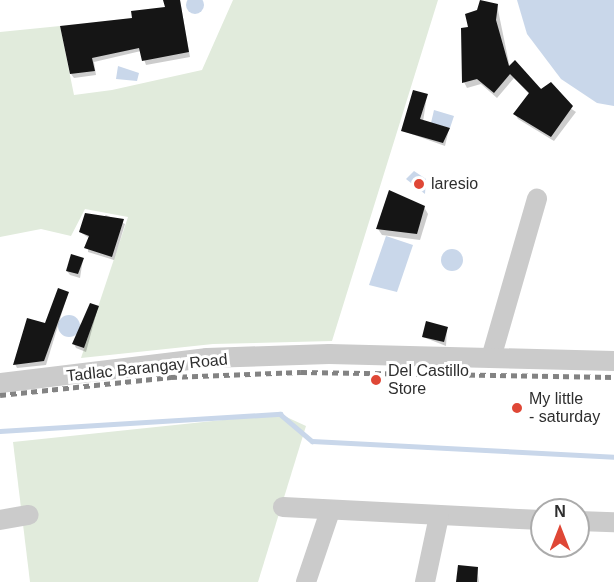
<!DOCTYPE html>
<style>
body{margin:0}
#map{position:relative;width:614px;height:582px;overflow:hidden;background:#fff;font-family:Helvetica,sans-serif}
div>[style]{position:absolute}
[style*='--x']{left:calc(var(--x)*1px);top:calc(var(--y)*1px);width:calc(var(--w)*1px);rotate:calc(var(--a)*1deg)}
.green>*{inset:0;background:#e1ebdc}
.water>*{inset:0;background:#c9d7ea}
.round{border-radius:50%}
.shadow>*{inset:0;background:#0003}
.stream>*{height:4.5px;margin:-2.25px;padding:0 2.25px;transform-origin:2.25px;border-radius:2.25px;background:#c9d7ea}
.building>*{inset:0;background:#151515}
.minor>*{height:20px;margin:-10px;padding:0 10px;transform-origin:10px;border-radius:10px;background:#cbcbcb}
.rail>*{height:4.5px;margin-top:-2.25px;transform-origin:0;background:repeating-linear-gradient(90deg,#838383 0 6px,transparent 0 10.5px)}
.dots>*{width:16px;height:16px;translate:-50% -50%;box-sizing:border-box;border:3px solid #fff;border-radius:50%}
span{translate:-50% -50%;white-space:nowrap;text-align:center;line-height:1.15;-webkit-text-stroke:6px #fff;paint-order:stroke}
.poi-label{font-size:16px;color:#2e2e2e}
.left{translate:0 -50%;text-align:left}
.street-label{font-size:16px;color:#2e2e2e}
.north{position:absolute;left:530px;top:498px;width:60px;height:60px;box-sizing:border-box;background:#fff;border:2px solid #ababab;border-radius:50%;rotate:0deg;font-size:16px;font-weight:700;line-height:24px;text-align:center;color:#2e2e2e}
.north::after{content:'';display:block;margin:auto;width:21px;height:27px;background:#df4736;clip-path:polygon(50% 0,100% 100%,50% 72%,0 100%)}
</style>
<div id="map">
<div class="green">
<i style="clip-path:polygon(233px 0,438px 0,332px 341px,213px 344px,81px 358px,128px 217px,85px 209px,71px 236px,41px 229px,0 237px,0 32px,60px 26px,74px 95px,112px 90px,202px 70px)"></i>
<i style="clip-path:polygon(280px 414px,306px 426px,258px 582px,30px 582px,13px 442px)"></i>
</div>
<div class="water">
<i class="round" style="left:186px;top:-4px;width:18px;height:18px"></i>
<i style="clip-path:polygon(517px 0,614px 0,614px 106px,597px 103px,561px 79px,527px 34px)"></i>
<i style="clip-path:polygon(118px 66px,139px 73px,137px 81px,116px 79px)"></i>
<i style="clip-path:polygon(434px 110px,454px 116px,450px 128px,431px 123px)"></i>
<i style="clip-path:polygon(414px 171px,426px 179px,425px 194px,406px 179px)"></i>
<i style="clip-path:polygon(386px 236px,413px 245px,397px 292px,369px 285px)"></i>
<i class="round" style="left:441px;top:249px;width:22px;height:22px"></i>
<i class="round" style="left:58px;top:315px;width:22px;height:22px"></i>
</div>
<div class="shadow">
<i style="clip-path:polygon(165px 0,180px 0,190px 57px,146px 65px,141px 51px,94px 62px,96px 75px,74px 78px,71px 74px,134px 19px,167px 9px)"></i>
<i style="clip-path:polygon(497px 5px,510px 68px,576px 112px,554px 141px,518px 119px,515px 114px,530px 95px,514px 78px,497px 98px,481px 84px,467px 88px,464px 82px,470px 29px)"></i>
<i style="clip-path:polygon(427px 95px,423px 122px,449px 129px,445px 146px,403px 131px)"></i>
<i style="clip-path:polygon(424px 207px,428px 214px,420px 240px,382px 235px,378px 229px)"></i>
<i style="clip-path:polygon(106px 215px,125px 224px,114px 260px,88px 252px,89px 238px,80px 232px)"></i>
<i style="clip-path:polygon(83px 259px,80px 278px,70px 275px,67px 271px)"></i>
<i style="clip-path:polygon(68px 293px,46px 365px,17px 368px,15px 364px)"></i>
<i style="clip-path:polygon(98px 307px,86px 352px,76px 348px,74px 344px)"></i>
<i style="clip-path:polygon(447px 329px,446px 346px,423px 337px)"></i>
<i style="clip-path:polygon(477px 568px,479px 582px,458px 582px)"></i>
</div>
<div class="stream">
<i style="--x:0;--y:431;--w:281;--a:-3.5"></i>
<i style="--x:280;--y:414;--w:42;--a:40.2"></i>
<i style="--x:312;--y:441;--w:302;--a:3"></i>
</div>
<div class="building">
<i style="clip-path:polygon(163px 0,180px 0,189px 52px,142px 61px,139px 48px,92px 58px,95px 71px,70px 74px,60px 26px,132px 18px,131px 11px,165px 7px)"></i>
<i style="clip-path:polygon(480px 0,498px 4px,496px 20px,509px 66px,515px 60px,541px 89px,551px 82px,573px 106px,551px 137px,513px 114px,529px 93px,510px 74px,494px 93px,477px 79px,462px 83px,461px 28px,468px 27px,465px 14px,477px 10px)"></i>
<i style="clip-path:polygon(413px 90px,428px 94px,420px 119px,450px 128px,443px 143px,401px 131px)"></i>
<i style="clip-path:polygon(389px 190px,425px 206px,417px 234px,376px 229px)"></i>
<i style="clip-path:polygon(85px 213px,124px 219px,112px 257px,84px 248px,89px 236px,79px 232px)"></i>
<i style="clip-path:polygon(71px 254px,84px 258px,78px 274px,66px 271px)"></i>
<i style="clip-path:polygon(58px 288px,69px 292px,44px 361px,13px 365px,27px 318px,45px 323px)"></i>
<i style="clip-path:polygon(90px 303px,99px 306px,84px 348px,72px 344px)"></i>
<i style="clip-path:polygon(426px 321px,448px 327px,444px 342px,422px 337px)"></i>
<i style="clip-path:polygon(458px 565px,478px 567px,477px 582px,456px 582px)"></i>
</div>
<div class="minor">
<i style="--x:491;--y:358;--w:166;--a:-73.9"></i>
<i style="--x:0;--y:383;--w:209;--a:-6.9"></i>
<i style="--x:207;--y:358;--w:122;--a:-1.9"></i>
<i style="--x:329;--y:354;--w:285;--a:1.4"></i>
<i style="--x:283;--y:507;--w:259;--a:2.9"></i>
<i style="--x:0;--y:520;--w:29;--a:-10"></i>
<i style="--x:578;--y:521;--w:36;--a:2"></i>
<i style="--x:306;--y:582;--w:75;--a:-71.3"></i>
<i style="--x:425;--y:582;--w:67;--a:-78"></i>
</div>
<div class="rail">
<i style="--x:0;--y:395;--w:172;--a:-6"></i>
<i style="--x:171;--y:377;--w:130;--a:-2.2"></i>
<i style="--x:301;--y:372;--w:313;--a:0.9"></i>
</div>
<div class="dots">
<i style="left:419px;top:184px;background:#df4736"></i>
<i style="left:376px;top:380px;background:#df4736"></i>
<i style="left:517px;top:408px;background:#df4736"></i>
</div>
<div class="poi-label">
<span class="left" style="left:431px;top:184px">laresio</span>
<span class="left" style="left:388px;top:380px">Del Castillo<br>Store</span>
<span class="left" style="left:529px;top:408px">My little<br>- saturday</span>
</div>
<div class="street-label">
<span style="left:147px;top:368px;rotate:-6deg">Tadlac Barangay Road</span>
</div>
<div class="north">N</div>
</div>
